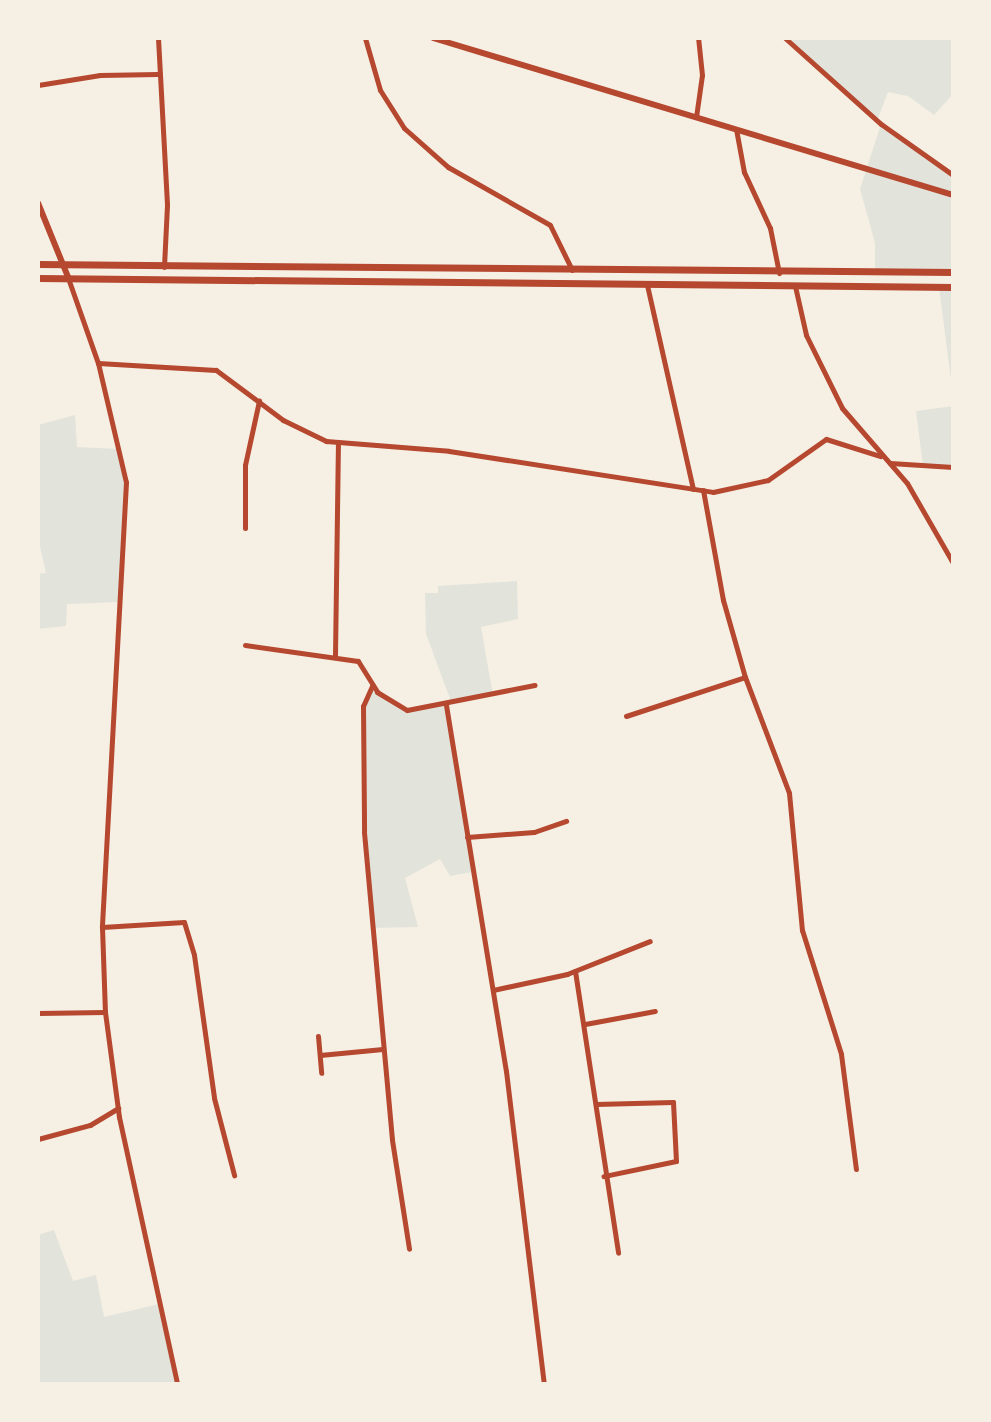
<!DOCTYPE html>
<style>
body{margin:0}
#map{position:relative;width:991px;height:1422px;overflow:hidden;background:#f6efe4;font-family:"Fira Sans",sans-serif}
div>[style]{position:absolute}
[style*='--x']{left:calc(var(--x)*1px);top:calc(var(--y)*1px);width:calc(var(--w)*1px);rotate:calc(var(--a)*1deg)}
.green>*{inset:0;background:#e2e4dc}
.minor>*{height:5px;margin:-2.5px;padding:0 2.5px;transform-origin:2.5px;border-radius:2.5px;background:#b5482f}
.tertiary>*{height:6px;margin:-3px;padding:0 3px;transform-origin:3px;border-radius:3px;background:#b5482f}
.secondary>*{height:7px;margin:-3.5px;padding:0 3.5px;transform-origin:3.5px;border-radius:3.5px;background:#b5482f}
span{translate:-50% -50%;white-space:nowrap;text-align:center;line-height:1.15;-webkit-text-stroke:8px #f6efe4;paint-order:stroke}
.frame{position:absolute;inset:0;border:40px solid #f6efe4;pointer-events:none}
</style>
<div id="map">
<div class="green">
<i style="clip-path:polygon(785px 38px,953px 38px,953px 94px,934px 115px,908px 96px,888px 92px,877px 121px)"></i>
<i style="clip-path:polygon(881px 124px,953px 175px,953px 272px,875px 272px,875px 243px,860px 189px)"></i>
<i style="clip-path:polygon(939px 287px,953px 287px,953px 395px)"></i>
<i style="clip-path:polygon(953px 406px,953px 467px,923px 466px,916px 411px)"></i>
<i style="clip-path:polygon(75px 415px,77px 447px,119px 449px,126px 482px,119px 602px,67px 604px,66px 626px,38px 629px,38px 574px,46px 573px,38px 538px,38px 425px)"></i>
<i style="clip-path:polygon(517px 581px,518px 619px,481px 627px,493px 695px,452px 704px,426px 634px,425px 593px,438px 593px,438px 586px)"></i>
<i style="clip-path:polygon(372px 686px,400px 708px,446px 705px,472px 872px,450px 876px,440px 859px,405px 878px,418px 927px,371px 928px,363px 706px)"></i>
<i style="clip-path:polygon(54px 1230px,73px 1281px,96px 1275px,104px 1317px,159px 1304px,177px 1384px,38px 1384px,38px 1235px)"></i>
</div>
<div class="minor">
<i style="--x:158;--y:38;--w:167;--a:86.9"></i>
<i style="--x:167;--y:205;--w:62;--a:92.8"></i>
<i style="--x:365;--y:38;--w:54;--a:73.9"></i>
<i style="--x:380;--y:90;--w:45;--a:57.7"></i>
<i style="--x:404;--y:128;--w:59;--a:41.6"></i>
<i style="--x:448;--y:167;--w:117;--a:29.6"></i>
<i style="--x:550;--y:225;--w:50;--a:63.9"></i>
<i style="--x:785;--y:38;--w:129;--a:41.9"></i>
<i style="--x:881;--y:124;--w:88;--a:35.3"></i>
<i style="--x:38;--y:85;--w:63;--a:-9.2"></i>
<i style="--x:100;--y:75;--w:58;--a:-1"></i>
<i style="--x:696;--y:117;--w:42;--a:-81.9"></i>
<i style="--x:702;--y:75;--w:37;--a:-96"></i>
<i style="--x:736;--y:129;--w:44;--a:79.5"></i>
<i style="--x:744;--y:172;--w:62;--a:65.1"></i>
<i style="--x:770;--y:228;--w:46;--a:78.7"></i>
<i style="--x:68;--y:278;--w:90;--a:70.6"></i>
<i style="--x:98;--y:363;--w:122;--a:76.8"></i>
<i style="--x:126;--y:482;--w:446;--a:93.1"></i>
<i style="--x:102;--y:927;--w:85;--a:88"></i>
<i style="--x:105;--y:1012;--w:106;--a:82.4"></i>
<i style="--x:119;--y:1117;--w:273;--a:77.7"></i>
<i style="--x:647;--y:285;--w:209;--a:77.3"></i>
<i style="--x:795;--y:286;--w:50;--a:77.3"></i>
<i style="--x:806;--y:335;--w:81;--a:63.7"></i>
<i style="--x:842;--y:408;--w:99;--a:49.1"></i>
<i style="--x:907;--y:483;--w:92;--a:60.1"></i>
<i style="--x:98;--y:363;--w:118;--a:3.4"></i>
<i style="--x:216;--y:370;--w:84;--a:36.7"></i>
<i style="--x:283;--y:420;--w:48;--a:26"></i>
<i style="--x:326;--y:441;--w:123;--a:4.6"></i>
<i style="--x:449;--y:451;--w:267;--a:8.8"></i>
<i style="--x:713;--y:492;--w:56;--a:-12.3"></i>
<i style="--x:768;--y:480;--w:71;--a:-35.3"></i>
<i style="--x:826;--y:439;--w:57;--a:17.5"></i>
<i style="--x:890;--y:463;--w:63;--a:3.6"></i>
<i style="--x:703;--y:490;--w:112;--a:79.7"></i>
<i style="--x:723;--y:600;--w:80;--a:74.1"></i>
<i style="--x:745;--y:677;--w:124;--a:69.2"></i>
<i style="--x:789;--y:793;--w:138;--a:84.6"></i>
<i style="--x:802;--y:930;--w:130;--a:72.5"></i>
<i style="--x:841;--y:1054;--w:116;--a:82.6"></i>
<i style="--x:245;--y:528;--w:63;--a:-90"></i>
<i style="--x:245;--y:465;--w:66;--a:-77.7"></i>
<i style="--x:245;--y:645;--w:114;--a:8.1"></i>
<i style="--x:358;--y:661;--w:36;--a:58"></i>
<i style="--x:377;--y:692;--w:35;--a:31"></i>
<i style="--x:407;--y:710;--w:130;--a:-11.1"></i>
<i style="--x:335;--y:655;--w:213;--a:-89.2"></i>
<i style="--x:372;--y:686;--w:22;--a:114"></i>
<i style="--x:363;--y:706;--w:126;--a:89.5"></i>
<i style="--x:364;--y:832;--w:309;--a:84.8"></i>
<i style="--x:392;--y:1140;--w:110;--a:81.1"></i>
<i style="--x:446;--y:705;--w:371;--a:80.7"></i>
<i style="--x:506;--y:1071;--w:315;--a:83.1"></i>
<i style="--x:626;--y:716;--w:125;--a:-18.1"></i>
<i style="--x:467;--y:837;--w:67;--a:-4.3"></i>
<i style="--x:534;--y:832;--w:34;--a:-19"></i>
<i style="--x:102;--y:927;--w:82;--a:-3.5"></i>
<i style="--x:184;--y:922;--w:34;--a:73"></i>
<i style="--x:194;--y:955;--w:144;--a:82"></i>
<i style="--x:214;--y:1098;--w:80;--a:75.4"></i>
<i style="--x:575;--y:971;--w:285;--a:81.3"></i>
<i style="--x:493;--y:990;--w:76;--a:-12.2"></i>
<i style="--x:567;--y:974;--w:89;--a:-21.7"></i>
<i style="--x:38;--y:1013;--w:67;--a:-0.9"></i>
<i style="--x:585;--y:1024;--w:71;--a:-10.5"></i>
<i style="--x:318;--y:1036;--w:37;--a:85"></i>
<i style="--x:320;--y:1055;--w:63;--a:-5.4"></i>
<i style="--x:596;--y:1104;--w:77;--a:-1.5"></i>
<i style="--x:673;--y:1102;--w:59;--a:87.1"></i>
<i style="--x:676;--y:1161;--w:74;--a:168.2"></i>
<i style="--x:38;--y:1139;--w:54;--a:-15.1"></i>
<i style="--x:90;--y:1125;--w:33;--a:-31"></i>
</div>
<div class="tertiary">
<i style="--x:433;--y:38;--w:543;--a:16.8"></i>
<i style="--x:38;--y:203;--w:80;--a:67.9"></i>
</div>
<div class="secondary">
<i style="--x:38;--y:264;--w:915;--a:0.5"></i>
<i style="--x:38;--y:278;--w:915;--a:0.56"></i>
</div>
<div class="frame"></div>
</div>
